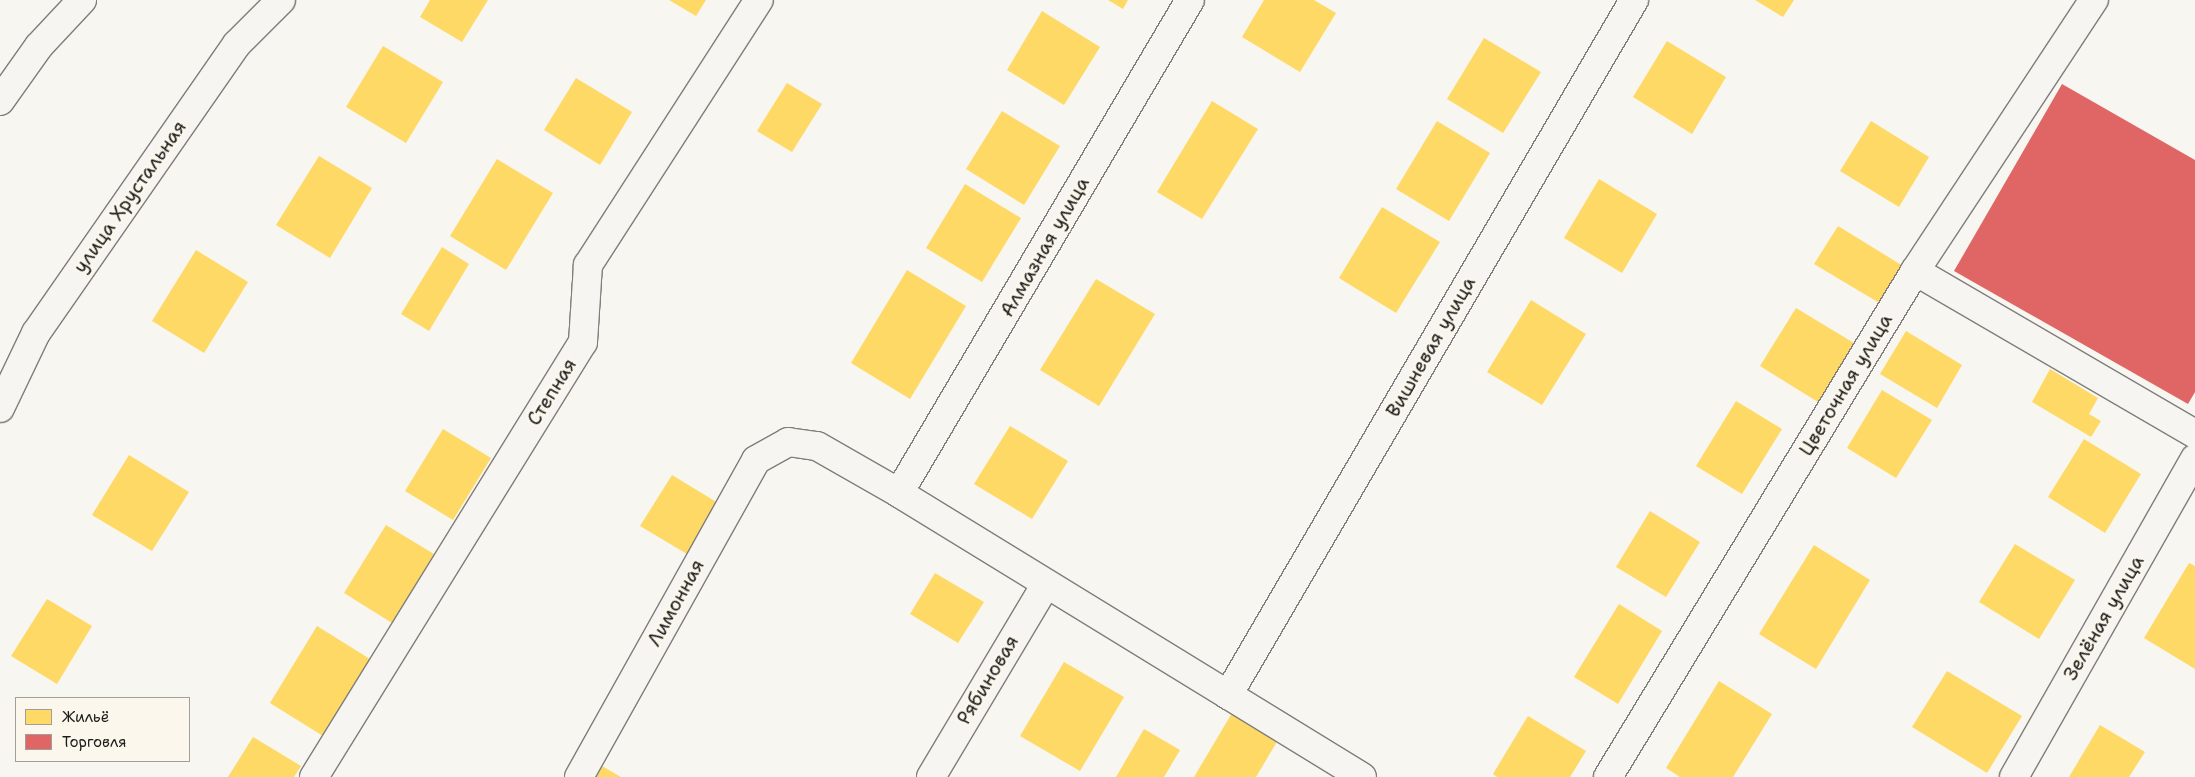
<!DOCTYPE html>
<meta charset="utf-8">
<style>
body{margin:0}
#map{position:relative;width:2195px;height:777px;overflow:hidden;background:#f8f6f0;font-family:"Shantell Sans",sans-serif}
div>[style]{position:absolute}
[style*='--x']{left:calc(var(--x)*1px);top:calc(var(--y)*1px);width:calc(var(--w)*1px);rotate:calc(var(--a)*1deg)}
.homes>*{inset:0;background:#ffd966}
.shops>*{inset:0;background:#e06666}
.roads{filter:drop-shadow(1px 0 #7f7e7b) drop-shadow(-1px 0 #7f7e7b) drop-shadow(0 1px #7f7e7b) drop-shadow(0 -1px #7f7e7b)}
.minor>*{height:28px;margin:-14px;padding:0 14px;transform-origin:14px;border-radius:14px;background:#f6f5f1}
.major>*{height:28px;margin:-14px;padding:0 14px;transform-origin:14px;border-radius:14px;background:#f6f5f1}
span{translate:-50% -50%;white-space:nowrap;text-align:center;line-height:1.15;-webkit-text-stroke:5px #fbf7ec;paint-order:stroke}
.street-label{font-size:19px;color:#1c1c1c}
.legend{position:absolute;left:15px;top:697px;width:175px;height:65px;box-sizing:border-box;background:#fbf7ec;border:1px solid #a29f99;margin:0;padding:6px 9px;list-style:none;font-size:15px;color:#1c1c1c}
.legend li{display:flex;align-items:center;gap:10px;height:25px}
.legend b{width:25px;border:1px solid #a29f99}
</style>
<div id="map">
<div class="homes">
<i style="clip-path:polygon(430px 0,488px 0,462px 42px,420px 17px)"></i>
<i style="clip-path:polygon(669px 0,706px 0,696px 16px)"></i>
<i style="clip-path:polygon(1108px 0,1128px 0,1123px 9px)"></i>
<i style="clip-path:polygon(1264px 0,1314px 0,1336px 13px,1300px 72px,1242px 37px)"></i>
<i style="clip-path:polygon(1755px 0,1794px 0,1783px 17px)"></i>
<i style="clip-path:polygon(1042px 11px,1100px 47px,1064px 105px,1007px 70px)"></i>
<i style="clip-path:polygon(1484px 38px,1541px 72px,1503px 133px,1447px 99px)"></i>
<i style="clip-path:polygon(1667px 41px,1726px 77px,1692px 134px,1633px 97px)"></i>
<i style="clip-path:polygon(383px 46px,443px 82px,406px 143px,346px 107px)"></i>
<i style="clip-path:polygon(576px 78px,632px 112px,600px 165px,544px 130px)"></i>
<i style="clip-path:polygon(787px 83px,822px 104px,792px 152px,757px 131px)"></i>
<i style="clip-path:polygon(1212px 101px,1258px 129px,1202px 219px,1157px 192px)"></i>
<i style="clip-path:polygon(1002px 111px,1060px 146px,1024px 205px,966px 169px)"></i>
<i style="clip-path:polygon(1437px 121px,1490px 153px,1449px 221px,1396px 189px)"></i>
<i style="clip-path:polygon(1871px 121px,1929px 157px,1899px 207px,1840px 171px)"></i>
<i style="clip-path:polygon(319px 156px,372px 188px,330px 258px,276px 225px)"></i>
<i style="clip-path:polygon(497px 159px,553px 193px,506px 270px,450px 236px)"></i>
<i style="clip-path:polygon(1599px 179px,1657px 214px,1622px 273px,1564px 238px)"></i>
<i style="clip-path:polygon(965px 184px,1021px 218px,982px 282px,926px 248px)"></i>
<i style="clip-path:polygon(1382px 207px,1440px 242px,1396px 313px,1339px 278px)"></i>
<i style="clip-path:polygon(1838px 226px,1903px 266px,1881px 304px,1814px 264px)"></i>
<i style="clip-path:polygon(442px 247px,469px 264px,429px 331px,401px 314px)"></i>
<i style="clip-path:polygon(196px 250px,248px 282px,204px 353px,152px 321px)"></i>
<i style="clip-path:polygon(907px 270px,966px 306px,910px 399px,851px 363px)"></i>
<i style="clip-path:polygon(1096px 279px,1155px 314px,1099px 406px,1040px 370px)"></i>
<i style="clip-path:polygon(1531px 300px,1586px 334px,1542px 405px,1487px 372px)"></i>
<i style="clip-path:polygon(1796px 308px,1854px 343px,1818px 402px,1760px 366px)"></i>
<i style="clip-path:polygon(1906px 331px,1962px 365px,1937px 408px,1880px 374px)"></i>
<i style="clip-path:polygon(2050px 369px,2098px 398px,2089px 414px,2101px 421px,2091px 437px,2032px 402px)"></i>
<i style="clip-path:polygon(1882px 390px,1932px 420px,1896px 478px,1847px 448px)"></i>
<i style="clip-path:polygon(1736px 401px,1782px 429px,1742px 494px,1696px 466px)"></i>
<i style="clip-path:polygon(1010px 426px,1068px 461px,1032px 519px,974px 484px)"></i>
<i style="clip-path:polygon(443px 429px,491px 458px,453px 520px,405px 491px)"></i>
<i style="clip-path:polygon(2084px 439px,2141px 474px,2105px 533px,2048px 497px)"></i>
<i style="clip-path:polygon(129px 455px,189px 492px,152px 551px,92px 515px)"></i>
<i style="clip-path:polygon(672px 475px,723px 506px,692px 557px,640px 526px)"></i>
<i style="clip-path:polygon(1650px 511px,1700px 542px,1666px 597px,1616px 567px)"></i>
<i style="clip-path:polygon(386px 525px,434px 554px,392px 623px,344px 593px)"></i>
<i style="clip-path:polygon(2015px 544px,2075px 580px,2039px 639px,1979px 602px)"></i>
<i style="clip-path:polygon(1814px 545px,1870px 580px,1816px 669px,1759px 634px)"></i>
<i style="clip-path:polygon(2189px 563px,2195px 566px,2195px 669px,2144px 638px)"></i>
<i style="clip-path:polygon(935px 573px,984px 602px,958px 643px,910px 614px)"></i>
<i style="clip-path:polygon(47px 599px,92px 626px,57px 684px,11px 656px)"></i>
<i style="clip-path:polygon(1619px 604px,1662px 631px,1618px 704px,1574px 677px)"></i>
<i style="clip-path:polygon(317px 626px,370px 659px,323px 736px,270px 703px)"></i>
<i style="clip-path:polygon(1064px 662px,1124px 697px,1080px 771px,1020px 736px)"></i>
<i style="clip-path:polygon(1947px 671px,2022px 716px,1987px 773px,1912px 727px)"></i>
<i style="clip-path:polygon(1719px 681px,1772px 714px,1733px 777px,1680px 777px,1666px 768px)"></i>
<i style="clip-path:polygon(1235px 708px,1281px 735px,1256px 777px,1194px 777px)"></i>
<i style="clip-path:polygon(1528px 716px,1586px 751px,1570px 777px,1497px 777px,1493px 774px)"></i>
<i style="clip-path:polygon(2100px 725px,2145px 752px,2129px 777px,2069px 777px)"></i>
<i style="clip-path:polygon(1144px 729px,1180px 750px,1164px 777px,1116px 777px)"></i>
<i style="clip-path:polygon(253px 737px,301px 766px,294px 777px,228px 777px)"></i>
<i style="clip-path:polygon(602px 766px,621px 777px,595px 777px)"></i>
</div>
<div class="shops">
<i style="clip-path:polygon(2062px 84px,2195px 160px,2195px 392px,2188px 404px,1954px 271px)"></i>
</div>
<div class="roads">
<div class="minor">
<i style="--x:1915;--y:271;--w:324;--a:30.2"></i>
<i style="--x:0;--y:408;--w:83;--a:-64.4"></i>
<i style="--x:36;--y:333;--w:352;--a:-55.2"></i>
<i style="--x:237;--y:44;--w:62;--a:-45"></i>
<i style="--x:899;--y:493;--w:572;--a:-59.45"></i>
<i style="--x:1228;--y:695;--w:805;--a:-59.71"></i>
<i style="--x:314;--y:777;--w:511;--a:-58.27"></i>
<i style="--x:583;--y:342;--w:77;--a:-86.3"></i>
<i style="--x:588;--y:265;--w:315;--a:-57.2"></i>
<i style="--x:579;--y:777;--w:363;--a:-60.8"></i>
<i style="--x:756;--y:460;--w:37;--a:-29"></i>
<i style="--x:788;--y:442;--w:29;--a:8"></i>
<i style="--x:817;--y:446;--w:95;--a:29.8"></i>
<i style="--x:899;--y:493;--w:543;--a:31.52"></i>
<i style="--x:931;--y:777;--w:225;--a:-59.2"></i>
<i style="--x:1608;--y:777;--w:592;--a:-58.75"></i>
<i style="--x:1915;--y:271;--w:325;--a:-56.6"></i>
<i style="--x:2014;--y:777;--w:366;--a:-60.4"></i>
</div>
<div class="major">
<i style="--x:0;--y:101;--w:67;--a:-54.7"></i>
<i style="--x:39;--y:46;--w:63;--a:-46.9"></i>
</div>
</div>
<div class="street-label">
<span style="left:130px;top:197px;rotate:-55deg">улица Хрустальная</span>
<span style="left:1045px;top:247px;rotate:-60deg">Алмазная улица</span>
<span style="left:1431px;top:347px;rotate:-60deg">Вишневая улица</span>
<span style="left:1846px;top:385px;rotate:-59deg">Цветочная улица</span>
<span style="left:552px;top:392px;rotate:-58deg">Степная</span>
<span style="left:676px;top:603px;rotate:-61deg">Лимонная</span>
<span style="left:2104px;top:618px;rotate:-60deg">Зелёная улица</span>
<span style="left:988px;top:680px;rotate:-59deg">Рябиновая</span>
</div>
<ul class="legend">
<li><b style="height:14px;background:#ffd966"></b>Жильё</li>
<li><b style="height:14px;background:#e06666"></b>Торговля</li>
</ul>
</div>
